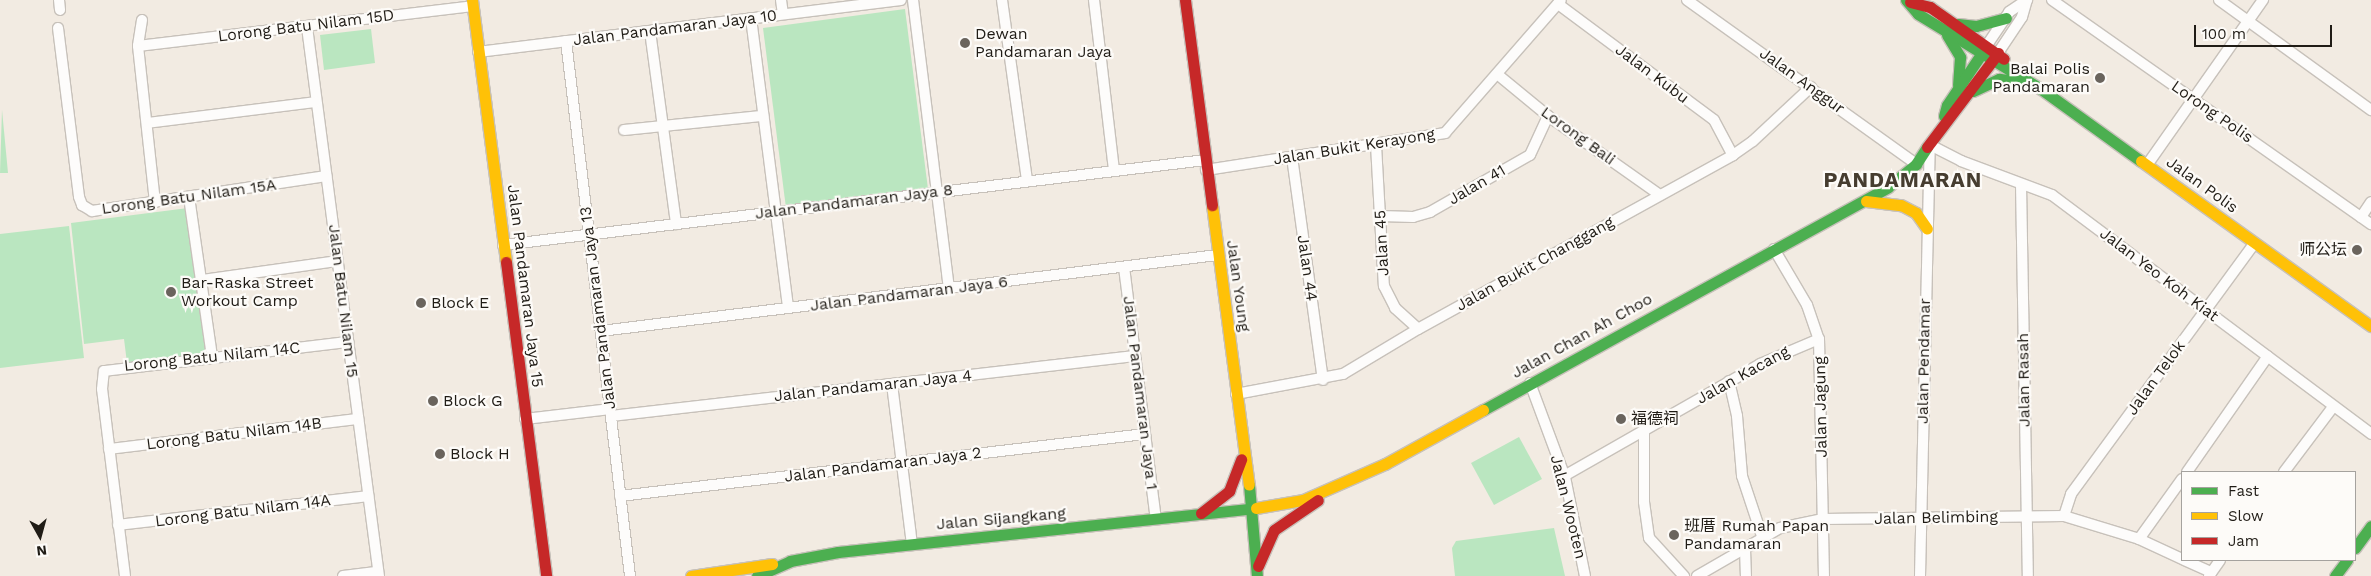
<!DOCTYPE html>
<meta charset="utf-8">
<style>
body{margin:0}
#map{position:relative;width:2371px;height:576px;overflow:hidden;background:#f2ebe2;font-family:"Work Sans","Noto Sans SC",sans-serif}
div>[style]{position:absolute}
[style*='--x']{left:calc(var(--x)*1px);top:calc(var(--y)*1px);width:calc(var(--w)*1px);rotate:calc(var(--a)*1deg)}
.green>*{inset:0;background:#bae6c0}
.roads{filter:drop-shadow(1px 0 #c7c1ba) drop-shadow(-1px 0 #c7c1ba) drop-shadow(0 1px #c7c1ba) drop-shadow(0 -1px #c7c1ba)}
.street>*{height:10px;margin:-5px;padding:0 5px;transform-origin:5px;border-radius:5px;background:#fdfcfb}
.fast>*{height:11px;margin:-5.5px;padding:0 5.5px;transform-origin:5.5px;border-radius:5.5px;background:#4caf50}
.slow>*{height:11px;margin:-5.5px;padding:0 5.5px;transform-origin:5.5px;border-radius:5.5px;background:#ffc107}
.jam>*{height:11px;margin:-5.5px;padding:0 5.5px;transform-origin:5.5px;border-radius:5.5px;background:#c62828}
.dots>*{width:14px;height:14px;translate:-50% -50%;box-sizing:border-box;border:2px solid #fdfbf8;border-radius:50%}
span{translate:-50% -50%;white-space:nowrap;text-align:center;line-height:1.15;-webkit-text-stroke:4.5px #fdfbf8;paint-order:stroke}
.street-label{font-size:16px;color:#201c16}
.poi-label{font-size:16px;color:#201c16}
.left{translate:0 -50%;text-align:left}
.right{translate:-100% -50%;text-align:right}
.district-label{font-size:21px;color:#463d30;font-weight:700;letter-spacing:1px}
.legend{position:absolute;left:2181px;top:471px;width:175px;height:90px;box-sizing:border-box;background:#fdfbf8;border:1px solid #a5a29e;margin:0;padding:6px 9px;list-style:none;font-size:15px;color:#201c16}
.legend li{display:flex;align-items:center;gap:10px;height:25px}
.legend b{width:25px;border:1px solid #a5a29e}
.north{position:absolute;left:15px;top:511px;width:50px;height:50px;-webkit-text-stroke:4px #fdfbf8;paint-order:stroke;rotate:173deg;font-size:14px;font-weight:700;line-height:20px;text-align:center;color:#201c16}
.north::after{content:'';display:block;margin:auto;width:18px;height:22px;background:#201c16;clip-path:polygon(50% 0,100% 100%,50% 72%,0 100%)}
.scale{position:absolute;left:2194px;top:25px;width:138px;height:22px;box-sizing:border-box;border:2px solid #201c16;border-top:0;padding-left:6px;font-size:15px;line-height:18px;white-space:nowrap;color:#201c16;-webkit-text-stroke:4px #fdfbf8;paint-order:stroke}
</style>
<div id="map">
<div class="green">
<i style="clip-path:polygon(905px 9px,928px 189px,786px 208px,763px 28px)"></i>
<i style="clip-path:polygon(371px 29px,375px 63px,324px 70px,320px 35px)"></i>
<i style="clip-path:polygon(2px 110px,8px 173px,0 173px)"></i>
<i style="clip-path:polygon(188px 208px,209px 353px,127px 363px,124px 339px,84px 344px,71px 223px)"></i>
<i style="clip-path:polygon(69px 226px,84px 358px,0 368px,0 234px)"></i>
<i style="clip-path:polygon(1519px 437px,1542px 479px,1494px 505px,1471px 463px)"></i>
<i style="clip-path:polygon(1554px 528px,1565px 576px,1455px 576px,1452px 548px,1456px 541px)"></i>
</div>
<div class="roads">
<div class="street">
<i style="--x:59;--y:0;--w:10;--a:84"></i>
<i style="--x:781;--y:0;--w:14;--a:82"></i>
<i style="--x:913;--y:0;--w:291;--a:82.9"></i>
<i style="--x:1002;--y:0;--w:183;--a:82.1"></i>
<i style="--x:1094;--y:0;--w:172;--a:83.3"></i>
<i style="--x:1687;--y:0;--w:282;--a:35.6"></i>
<i style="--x:2052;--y:0;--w:390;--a:35.1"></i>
<i style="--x:2219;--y:0;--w:188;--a:35.9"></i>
<i style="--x:1558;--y:4;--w:194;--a:36.6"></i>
<i style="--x:1714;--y:120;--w:40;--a:62"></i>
<i style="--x:751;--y:18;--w:292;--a:82.7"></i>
<i style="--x:142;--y:20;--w:26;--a:99"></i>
<i style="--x:138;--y:46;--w:157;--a:83.8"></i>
<i style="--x:307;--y:27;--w:554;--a:82.53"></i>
<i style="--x:58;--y:28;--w:170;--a:82.9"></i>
<i style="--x:79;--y:197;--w:9;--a:69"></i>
<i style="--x:82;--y:205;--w:12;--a:31"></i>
<i style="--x:92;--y:211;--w:237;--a:-8.5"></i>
<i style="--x:650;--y:31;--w:195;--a:82.3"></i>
<i style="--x:566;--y:41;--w:539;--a:83.18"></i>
<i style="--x:1987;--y:45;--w:40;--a:-56"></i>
<i style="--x:2009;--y:12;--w:22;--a:-34"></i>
<i style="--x:138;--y:46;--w:337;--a:-6.8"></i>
<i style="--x:478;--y:52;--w:426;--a:-7"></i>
<i style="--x:1998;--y:53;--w:43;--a:-56.3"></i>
<i style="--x:2022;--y:17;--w:18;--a:-74"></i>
<i style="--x:1497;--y:74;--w:66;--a:39.5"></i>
<i style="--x:1548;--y:116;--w:137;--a:35.2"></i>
<i style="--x:147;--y:123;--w:170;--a:-7.1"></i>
<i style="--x:624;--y:130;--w:140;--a:-5.8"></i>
<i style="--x:1376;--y:145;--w:141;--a:86.8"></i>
<i style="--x:1384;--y:286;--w:25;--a:63"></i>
<i style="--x:1395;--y:308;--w:31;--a:42"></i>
<i style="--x:1292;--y:157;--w:225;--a:82.1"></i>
<i style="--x:2147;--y:165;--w:202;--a:-54.9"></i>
<i style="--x:1206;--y:170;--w:242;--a:-8.8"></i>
<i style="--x:1445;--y:133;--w:176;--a:-48.9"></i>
<i style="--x:2021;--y:184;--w:392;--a:89"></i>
<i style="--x:189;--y:197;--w:162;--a:81.8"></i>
<i style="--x:1381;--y:216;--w:32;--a:2"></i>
<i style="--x:1413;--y:217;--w:18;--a:-16"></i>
<i style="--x:1430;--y:212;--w:115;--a:-29.7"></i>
<i style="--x:1530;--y:155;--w:43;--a:-65.2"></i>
<i style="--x:2361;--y:217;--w:18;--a:-56"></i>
<i style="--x:503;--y:245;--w:707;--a:-6.9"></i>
<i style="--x:1774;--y:249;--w:65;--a:59.5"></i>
<i style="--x:1807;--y:305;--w:36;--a:71"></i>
<i style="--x:1819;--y:339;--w:237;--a:88.8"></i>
<i style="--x:1124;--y:267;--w:254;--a:82.8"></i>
<i style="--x:202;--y:280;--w:136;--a:-8"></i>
<i style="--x:601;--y:331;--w:621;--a:-7.03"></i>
<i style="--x:1729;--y:381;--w:36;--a:77"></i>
<i style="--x:1737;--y:416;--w:60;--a:85.2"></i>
<i style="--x:1742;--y:476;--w:66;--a:71.6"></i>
<i style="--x:1530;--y:383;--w:100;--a:69.6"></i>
<i style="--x:1565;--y:477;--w:101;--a:78.6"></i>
<i style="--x:892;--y:384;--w:161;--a:82.9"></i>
<i style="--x:1236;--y:394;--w:109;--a:-10.6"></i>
<i style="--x:1343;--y:374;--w:87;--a:-31"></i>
<i style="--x:1418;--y:329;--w:360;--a:-28.9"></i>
<i style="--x:1733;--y:155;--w:24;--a:-35"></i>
<i style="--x:1753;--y:141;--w:79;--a:-43"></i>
<i style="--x:611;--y:416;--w:527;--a:-6.53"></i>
<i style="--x:525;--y:419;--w:86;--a:-6.7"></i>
<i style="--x:1644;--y:430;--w:72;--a:90"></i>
<i style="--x:1644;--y:502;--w:36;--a:82"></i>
<i style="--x:1649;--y:538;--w:52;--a:47.4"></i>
<i style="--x:109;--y:449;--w:251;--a:-6.9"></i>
<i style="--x:2187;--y:472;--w:141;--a:-55.1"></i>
<i style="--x:2284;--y:472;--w:81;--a:-53"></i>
<i style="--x:1564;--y:476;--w:226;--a:-29.7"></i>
<i style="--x:1760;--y:364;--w:64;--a:-23"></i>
<i style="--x:620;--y:496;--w:529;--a:-6.74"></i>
<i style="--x:2064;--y:516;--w:23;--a:-72"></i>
<i style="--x:2071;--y:494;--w:311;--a:-53.8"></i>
<i style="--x:118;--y:525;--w:252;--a:-6.6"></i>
<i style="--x:2139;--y:539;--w:74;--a:-54.4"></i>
<i style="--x:1745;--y:549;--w:27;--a:88"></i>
<i style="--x:2184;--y:560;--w:30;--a:24"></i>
<i style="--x:125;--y:576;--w:188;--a:-97"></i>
<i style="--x:102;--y:389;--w:18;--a:-84"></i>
<i style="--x:104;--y:371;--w:246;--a:-6.8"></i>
<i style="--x:343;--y:576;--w:35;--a:-7"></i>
<i style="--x:1697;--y:576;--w:96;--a:-30"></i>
<i style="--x:1780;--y:528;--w:44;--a:-11.8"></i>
<i style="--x:1823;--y:519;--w:241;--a:-0.7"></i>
<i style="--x:2064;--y:516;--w:78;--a:17"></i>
<i style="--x:2139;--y:539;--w:47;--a:24.9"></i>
<i style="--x:1920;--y:576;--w:431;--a:-88.7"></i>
<i style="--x:1930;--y:145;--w:35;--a:27"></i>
<i style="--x:1961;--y:161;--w:97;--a:20.5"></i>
<i style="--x:2052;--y:195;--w:399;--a:36.8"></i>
<i style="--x:2209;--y:576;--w:19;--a:-55"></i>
</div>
<div class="fast">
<i style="--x:1906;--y:0;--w:18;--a:49"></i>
<i style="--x:1918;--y:14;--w:144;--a:31.4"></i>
<i style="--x:2041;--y:89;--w:123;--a:35.8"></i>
<i style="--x:1958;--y:24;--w:18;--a:6"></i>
<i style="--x:1976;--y:26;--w:31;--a:-15"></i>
<i style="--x:1947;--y:35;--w:26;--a:59"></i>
<i style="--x:1960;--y:57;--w:28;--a:94"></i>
<i style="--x:1973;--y:91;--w:29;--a:-25"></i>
<i style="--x:1999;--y:79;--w:22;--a:5"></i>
<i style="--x:1944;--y:116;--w:11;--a:-75"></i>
<i style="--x:1947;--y:105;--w:70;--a:-56.1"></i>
<i style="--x:1483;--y:410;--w:462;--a:-28.8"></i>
<i style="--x:1888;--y:187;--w:36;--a:-39"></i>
<i style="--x:1916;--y:164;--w:20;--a:-57"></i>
<i style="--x:1249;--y:485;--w:91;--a:85"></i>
<i style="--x:2355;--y:548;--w:27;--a:-54"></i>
<i style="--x:757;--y:576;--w:36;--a:-24"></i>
<i style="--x:790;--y:561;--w:49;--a:-10.6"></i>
<i style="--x:838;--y:552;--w:420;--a:-6"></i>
<i style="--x:2335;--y:576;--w:20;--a:-53"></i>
</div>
<div class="slow">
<i style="--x:472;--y:0;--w:264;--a:82.6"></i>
<i style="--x:2141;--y:161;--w:283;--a:35.7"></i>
<i style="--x:1866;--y:201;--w:35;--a:7"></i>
<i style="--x:1901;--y:205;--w:17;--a:28"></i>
<i style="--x:1916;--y:213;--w:19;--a:55"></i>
<i style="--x:1212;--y:205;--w:282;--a:82.5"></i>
<i style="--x:1256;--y:508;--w:48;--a:-9.7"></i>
<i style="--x:1303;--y:500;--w:90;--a:-23.7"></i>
<i style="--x:1385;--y:464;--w:112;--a:-28.9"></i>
<i style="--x:691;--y:576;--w:82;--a:-8.4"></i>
</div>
<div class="jam">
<i style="--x:1185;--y:0;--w:207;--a:82.5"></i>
<i style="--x:1910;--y:2;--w:21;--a:14"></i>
<i style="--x:1930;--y:7;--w:90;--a:35.1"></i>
<i style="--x:1927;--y:147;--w:118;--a:-52.9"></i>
<i style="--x:506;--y:262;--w:317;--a:82.7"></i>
<i style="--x:1201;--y:513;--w:36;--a:-38"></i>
<i style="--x:1229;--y:491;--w:34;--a:-69"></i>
<i style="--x:1258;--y:566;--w:39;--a:-66"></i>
<i style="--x:1274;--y:530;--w:53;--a:-34.3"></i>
</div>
</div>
<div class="dots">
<i style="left:965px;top:43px;background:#6a645d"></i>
<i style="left:2100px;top:78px;background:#6a645d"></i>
<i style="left:2357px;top:250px;background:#6a645d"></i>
<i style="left:171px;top:292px;background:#6a645d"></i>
<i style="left:421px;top:303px;background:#6a645d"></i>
<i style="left:433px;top:401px;background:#6a645d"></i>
<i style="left:1621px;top:419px;background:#6a645d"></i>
<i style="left:440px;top:454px;background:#6a645d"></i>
<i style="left:1674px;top:535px;background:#6a645d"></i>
</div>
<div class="street-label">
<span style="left:306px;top:26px;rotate:-7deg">Lorong Batu Nilam 15D</span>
<span style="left:675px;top:28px;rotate:-7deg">Jalan Pandamaran Jaya 10</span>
<span style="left:1652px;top:74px;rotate:37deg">Jalan Kubu</span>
<span style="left:1802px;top:81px;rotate:36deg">Jalan Anggur</span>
<span style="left:2212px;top:112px;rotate:35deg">Lorong Polis</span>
<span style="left:1578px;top:136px;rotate:36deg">Lorong Bali</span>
<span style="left:1354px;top:147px;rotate:-9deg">Jalan Bukit Kerayong</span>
<span style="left:1477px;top:185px;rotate:-30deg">Jalan 41</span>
<span style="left:2202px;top:185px;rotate:36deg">Jalan Polis</span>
<span style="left:189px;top:197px;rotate:-8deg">Lorong Batu Nilam 15A</span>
<span style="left:854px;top:202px;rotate:-7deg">Jalan Pandamaran Jaya 8</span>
<span style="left:1382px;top:243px;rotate:-93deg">Jalan 45</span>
<span style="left:1535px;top:264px;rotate:-29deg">Jalan Bukit Changgang</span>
<span style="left:1307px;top:268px;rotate:82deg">Jalan 44</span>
<span style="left:2159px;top:275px;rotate:37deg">Jalan Yeo Koh Kiat</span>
<span style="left:525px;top:286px;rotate:83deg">Jalan Pandamaran Jaya 15</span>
<span style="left:1238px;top:286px;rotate:82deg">Jalan Young</span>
<span style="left:909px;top:294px;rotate:-7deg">Jalan Pandamaran Jaya 6</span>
<span style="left:343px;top:301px;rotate:83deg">Jalan Batu Nilam 15</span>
<span style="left:598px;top:308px;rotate:-97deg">Jalan Pandamaran Jaya 13</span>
<span style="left:1582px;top:336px;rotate:-29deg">Jalan Chan Ah Choo</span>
<span style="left:212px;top:357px;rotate:-6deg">Lorong Batu Nilam 14C</span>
<span style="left:1924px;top:361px;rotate:-89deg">Jalan Pendamar</span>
<span style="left:1743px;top:375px;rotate:-29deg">Jalan Kacang</span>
<span style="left:2156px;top:378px;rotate:-54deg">Jalan Telok</span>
<span style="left:2024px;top:380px;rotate:-91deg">Jalan Rasah</span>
<span style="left:873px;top:386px;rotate:-6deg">Jalan Pandamaran Jaya 4</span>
<span style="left:1140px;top:393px;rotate:83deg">Jalan Pandamaran Jaya 1</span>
<span style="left:1821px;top:407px;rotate:-91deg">Jalan Jagung</span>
<span style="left:234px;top:434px;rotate:-7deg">Lorong Batu Nilam 14B</span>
<span style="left:883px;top:465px;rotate:-7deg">Jalan Pandamaran Jaya 2</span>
<span style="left:1568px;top:507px;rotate:76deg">Jalan Wooten</span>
<span style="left:243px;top:511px;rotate:-7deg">Lorong Batu Nilam 14A</span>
<span style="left:1936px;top:518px;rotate:-1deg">Jalan Belimbing</span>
<span style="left:1001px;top:519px;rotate:-5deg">Jalan Sijangkang</span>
</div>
<div class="poi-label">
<span class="left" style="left:975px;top:43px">Dewan<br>Pandamaran Jaya</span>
<span class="right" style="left:2090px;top:78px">Balai Polis<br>Pandamaran</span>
<span class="right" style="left:2347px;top:250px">师公坛</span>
<span class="left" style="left:181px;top:292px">Bar-Raska Street<br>Workout Camp</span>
<span class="left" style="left:431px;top:303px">Block E</span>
<span class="left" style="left:443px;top:401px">Block G</span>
<span class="left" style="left:1631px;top:419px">福德祠</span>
<span class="left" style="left:450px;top:454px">Block H</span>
<span class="left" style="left:1684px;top:535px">班厝 Rumah Papan<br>Pandamaran</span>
</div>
<div class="district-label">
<span style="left:1903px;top:180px">PANDAMARAN</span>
</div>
<ul class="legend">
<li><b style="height:6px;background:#4caf50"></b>Fast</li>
<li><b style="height:6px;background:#ffc107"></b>Slow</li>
<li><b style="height:6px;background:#c62828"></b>Jam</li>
</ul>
<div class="north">N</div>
<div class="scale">100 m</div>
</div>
